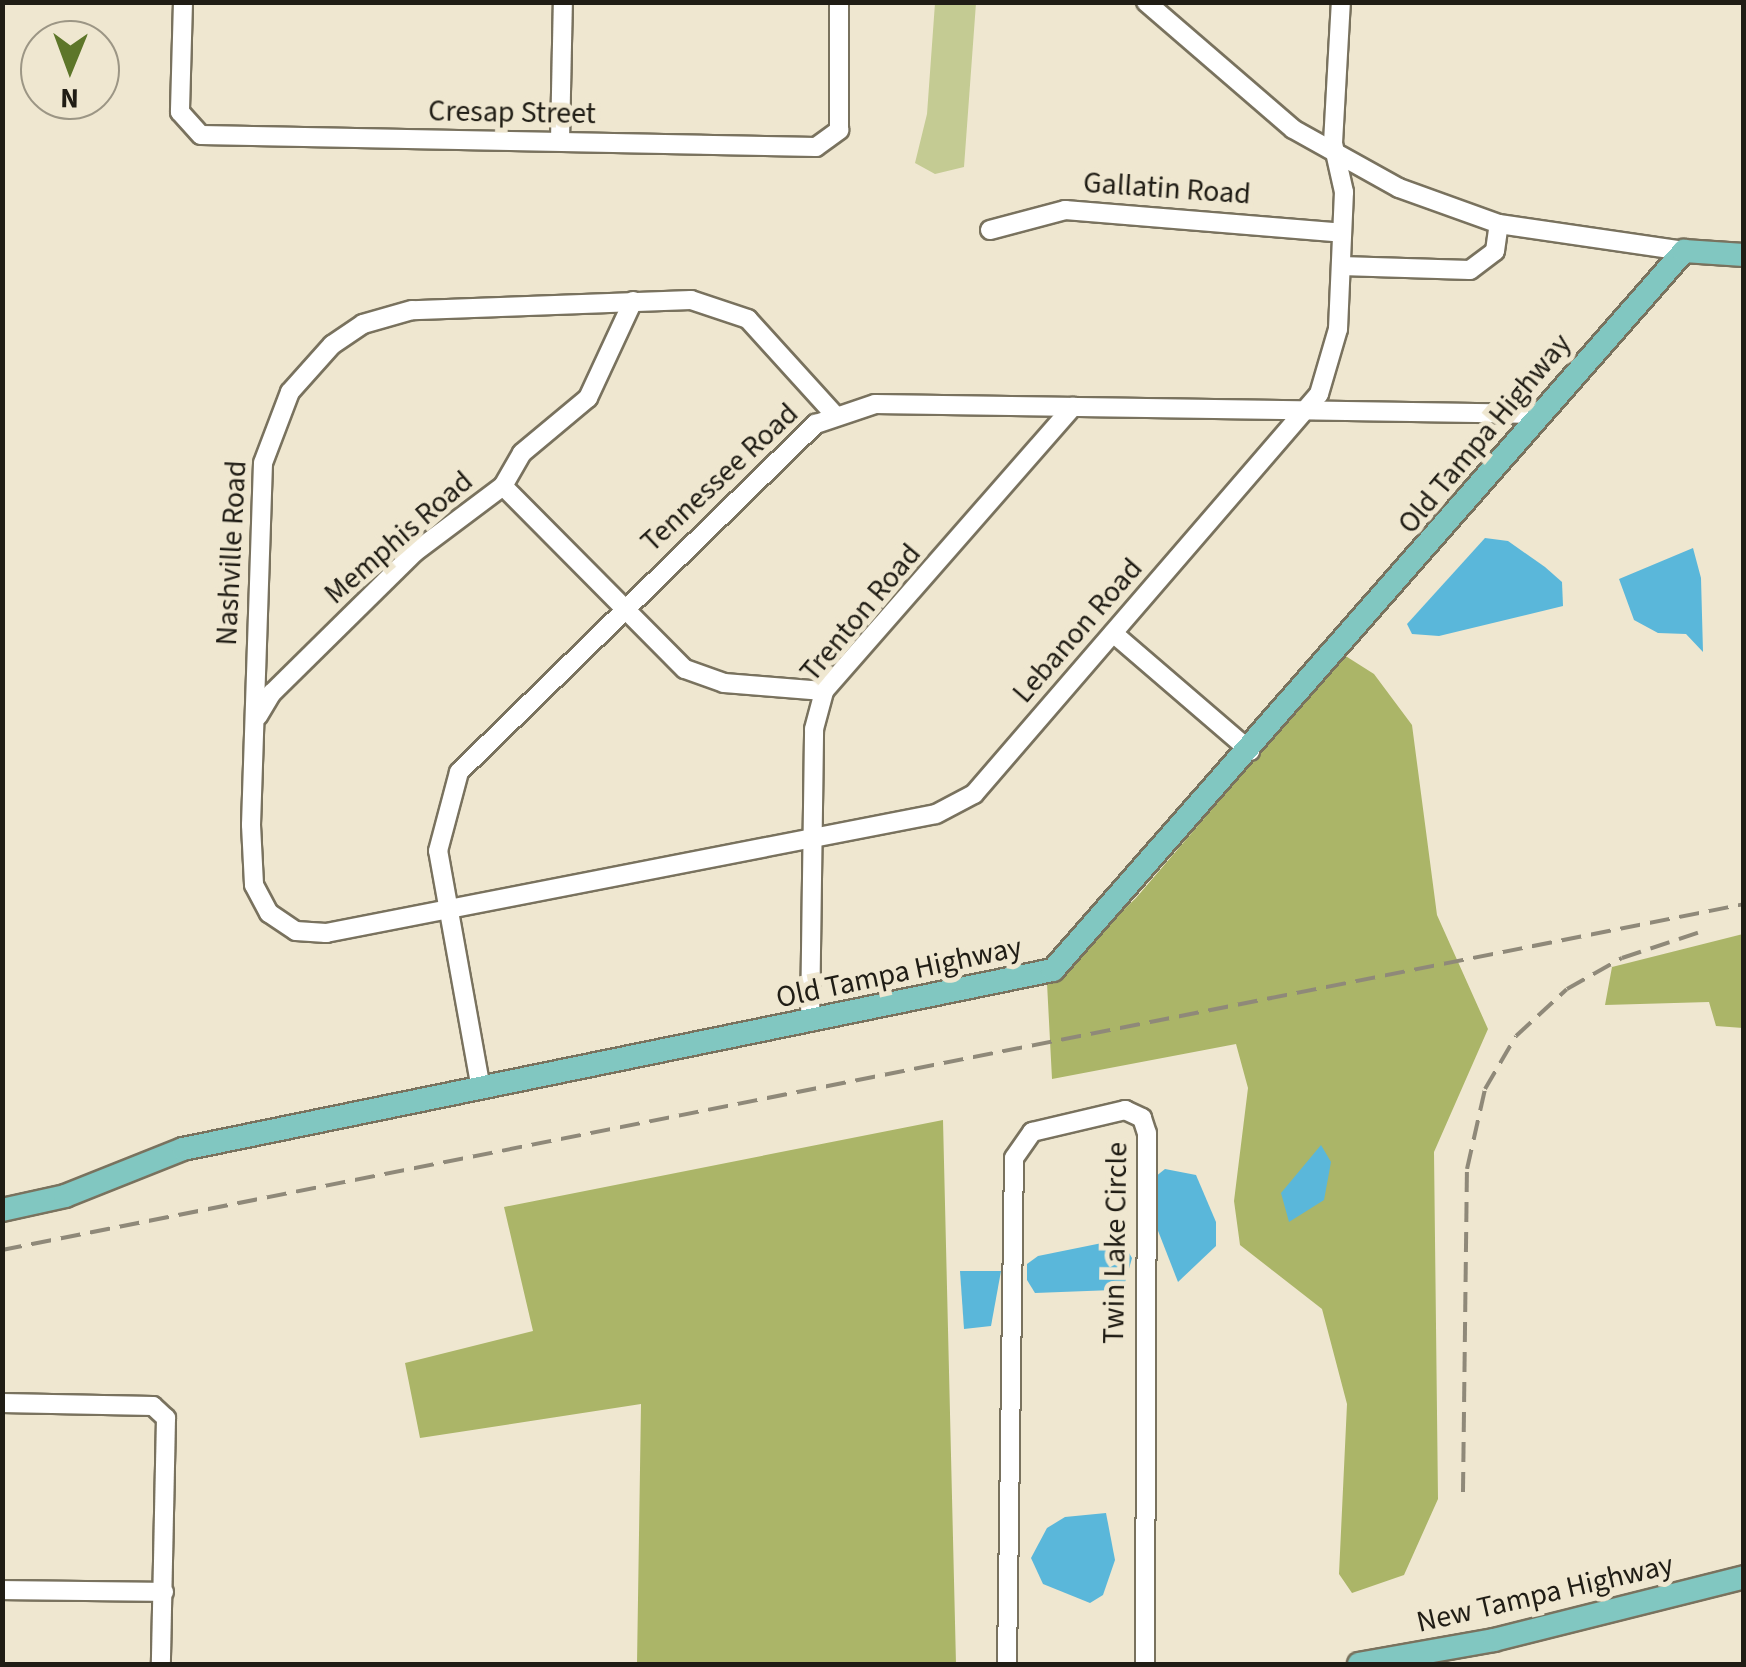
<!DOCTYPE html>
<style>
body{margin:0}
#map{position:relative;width:1746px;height:1667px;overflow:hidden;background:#efe7d0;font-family:"Source Sans 3",sans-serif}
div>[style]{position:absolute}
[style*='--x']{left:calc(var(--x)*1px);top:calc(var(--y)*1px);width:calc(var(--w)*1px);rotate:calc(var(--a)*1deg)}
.green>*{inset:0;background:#c4cb93}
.forest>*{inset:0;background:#abb568}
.water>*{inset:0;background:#5ab7da}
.roads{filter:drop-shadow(2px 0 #79725e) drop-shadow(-2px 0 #79725e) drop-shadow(0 2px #79725e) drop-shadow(0 -2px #79725e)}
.minor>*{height:18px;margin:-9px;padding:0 9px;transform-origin:9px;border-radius:9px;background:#fff}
.major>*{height:22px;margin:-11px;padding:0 11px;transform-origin:11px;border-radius:11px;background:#81c7c1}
.rail>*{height:4px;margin-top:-2px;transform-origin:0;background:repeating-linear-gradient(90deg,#8f8979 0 20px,transparent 0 30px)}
span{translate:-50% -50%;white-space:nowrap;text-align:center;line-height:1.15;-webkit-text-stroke:10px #efe7d0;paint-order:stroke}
.street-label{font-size:30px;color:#201d15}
.frame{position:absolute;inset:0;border:5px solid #201d15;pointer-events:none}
.north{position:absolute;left:20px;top:20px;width:100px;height:100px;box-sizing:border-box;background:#efe7d0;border:2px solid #9c9685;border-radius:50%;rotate:181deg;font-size:28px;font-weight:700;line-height:40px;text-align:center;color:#201d15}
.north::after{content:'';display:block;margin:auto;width:35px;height:45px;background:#5d7629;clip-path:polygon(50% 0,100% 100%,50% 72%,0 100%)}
</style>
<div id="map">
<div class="green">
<i style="clip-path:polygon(935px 3px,976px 3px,964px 167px,935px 174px,915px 163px,927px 114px)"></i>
</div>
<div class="forest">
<i style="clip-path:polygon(1344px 655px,1374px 674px,1412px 725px,1437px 915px,1488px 1029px,1434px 1152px,1438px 1499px,1404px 1575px,1352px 1593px,1339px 1574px,1347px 1404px,1322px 1309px,1240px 1245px,1234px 1201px,1248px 1088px,1236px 1044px,1052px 1079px,1047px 983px,1136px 898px)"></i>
<i style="clip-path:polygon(1743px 934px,1743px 1028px,1716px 1026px,1709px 1002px,1605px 1005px,1612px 967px)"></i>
<i style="clip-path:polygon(943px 1120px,956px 1664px,637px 1664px,641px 1404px,420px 1438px,405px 1363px,533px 1331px,504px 1207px)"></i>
</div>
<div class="water">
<i style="clip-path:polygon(1485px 538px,1508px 541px,1545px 567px,1562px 582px,1563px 606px,1439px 636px,1412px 634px,1407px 624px)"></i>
<i style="clip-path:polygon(1693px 548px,1701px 578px,1703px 652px,1686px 634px,1658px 633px,1634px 620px,1619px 579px)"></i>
<i style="clip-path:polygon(1321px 1145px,1331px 1162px,1324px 1200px,1289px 1222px,1281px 1193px)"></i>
<i style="clip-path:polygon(1165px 1169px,1196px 1175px,1216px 1222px,1216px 1246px,1178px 1282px,1153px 1218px,1155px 1177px)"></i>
<i style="clip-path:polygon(1107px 1242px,1123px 1243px,1132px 1258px,1125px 1283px,1113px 1290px,1035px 1293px,1027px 1280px,1027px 1264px,1038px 1256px)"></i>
<i style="clip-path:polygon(960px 1271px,1001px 1271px,991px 1326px,964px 1329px)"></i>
<i style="clip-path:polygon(1106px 1513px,1115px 1560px,1103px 1595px,1090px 1603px,1043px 1584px,1031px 1558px,1047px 1528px,1065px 1517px)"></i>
</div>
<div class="roads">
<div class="minor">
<i style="--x:183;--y:2;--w:110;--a:91.6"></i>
<i style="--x:180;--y:112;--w:31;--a:48"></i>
<i style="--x:201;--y:135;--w:615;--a:1.12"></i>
<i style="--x:816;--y:147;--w:29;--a:-36"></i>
<i style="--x:839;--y:130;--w:128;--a:-90"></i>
<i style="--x:1146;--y:2;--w:194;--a:40.8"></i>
<i style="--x:1293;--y:129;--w:121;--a:29.1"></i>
<i style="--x:1399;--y:188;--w:106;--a:19.8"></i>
<i style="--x:1499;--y:224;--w:187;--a:8.3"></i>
<i style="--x:560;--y:140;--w:138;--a:-88.8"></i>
<i style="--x:990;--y:230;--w:78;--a:-14.9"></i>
<i style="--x:1065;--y:210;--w:278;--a:4.7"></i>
<i style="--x:1341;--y:266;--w:129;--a:1.8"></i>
<i style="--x:1470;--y:270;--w:31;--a:-37"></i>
<i style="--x:1495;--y:251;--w:27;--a:-82"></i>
<i style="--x:834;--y:414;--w:128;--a:-132.2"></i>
<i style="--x:748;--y:319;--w:60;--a:-161.6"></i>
<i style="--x:691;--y:300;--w:279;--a:177.9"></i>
<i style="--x:412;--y:310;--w:51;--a:164.1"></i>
<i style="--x:363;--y:324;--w:37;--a:146"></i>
<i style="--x:332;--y:345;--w:63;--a:131.8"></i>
<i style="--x:290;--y:392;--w:76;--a:110.8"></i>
<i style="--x:263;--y:463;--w:362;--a:91.9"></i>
<i style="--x:251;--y:825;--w:60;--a:87.1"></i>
<i style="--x:254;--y:885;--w:32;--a:62"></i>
<i style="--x:269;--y:913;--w:32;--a:34"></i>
<i style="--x:296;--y:931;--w:30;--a:4"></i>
<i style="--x:326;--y:933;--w:621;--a:-11.04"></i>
<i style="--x:936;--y:814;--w:43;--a:-27.8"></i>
<i style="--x:974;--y:794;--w:528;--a:-49.22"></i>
<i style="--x:1319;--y:394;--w:68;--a:-73.7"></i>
<i style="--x:1338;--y:329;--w:137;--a:-87.5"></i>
<i style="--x:1344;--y:192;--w:50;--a:-102.7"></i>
<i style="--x:1333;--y:143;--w:141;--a:-86.8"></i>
<i style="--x:503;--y:486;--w:258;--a:45.2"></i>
<i style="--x:685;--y:669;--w:41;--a:19.7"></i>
<i style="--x:724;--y:683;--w:100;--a:4.6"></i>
<i style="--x:1113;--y:633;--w:181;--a:40.7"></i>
<i style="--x:258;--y:716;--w:27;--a:-59"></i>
<i style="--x:272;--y:693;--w:201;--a:-44.6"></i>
<i style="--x:415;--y:552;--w:110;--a:-36.9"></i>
<i style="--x:503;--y:486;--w:38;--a:-60"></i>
<i style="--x:522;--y:453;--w:86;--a:-39.8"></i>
<i style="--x:588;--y:398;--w:107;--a:-65.1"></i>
<i style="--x:810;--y:1022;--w:293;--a:-89.2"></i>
<i style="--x:814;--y:729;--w:39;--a:-75"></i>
<i style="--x:824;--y:691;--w:378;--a:-48.8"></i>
<i style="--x:481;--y:1089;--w:242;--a:-100.2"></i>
<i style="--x:438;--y:851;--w:82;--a:-75.1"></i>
<i style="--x:459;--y:772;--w:499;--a:-44.3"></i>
<i style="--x:816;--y:424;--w:62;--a:-18.7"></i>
<i style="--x:875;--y:404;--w:666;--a:0.86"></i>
<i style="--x:2;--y:1403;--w:151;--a:1.1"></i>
<i style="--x:153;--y:1406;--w:18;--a:43"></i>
<i style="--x:166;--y:1418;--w:246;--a:91.2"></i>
<i style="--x:2;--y:1590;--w:162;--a:0.7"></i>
<i style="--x:1007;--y:1664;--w:506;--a:-89.21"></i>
<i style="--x:1014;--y:1158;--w:32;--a:-55"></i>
<i style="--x:1032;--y:1132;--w:96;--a:-13.3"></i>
<i style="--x:1125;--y:1110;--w:19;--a:25"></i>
<i style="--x:1142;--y:1118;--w:16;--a:72"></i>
<i style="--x:1147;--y:1133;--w:531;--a:90.22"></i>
</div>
<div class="major">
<i style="--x:2;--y:1210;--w:65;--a:-12.5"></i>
<i style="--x:65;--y:1196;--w:127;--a:-21.7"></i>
<i style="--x:183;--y:1149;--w:888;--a:-11.63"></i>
<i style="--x:1053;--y:970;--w:957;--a:-48.73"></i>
<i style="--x:1684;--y:251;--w:60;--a:3.8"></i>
<i style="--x:1359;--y:1664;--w:137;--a:-10.1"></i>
<i style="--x:1494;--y:1640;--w:258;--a:-14.1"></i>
</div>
</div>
<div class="rail">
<i style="--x:2;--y:1250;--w:1776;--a:-11.23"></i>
<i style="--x:1463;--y:1492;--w:323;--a:-89.3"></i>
<i style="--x:1467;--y:1169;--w:82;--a:-77.3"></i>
<i style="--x:1485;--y:1089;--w:61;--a:-59.7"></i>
<i style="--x:1516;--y:1036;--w:69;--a:-42.7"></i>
<i style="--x:1567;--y:989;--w:63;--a:-29.4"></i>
<i style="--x:1622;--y:958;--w:89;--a:-18.4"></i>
</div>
<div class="street-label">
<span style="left:512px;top:113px;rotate:1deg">Cresap Street</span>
<span style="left:1167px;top:189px;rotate:4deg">Gallatin Road</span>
<span style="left:1485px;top:434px;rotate:-50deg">Old Tampa Highway</span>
<span style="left:720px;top:478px;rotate:-43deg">Tennessee Road</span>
<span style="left:399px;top:538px;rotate:-41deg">Memphis Road</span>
<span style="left:232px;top:553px;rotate:-87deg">Nashville Road</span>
<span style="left:861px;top:613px;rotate:-50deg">Trenton Road</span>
<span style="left:1078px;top:631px;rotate:-49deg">Lebanon Road</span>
<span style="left:899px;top:973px;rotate:-12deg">Old Tampa Highway</span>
<span style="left:1116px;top:1243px;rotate:-89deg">Twin Lake Circle</span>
<span style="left:1545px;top:1594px;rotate:-13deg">New Tampa Highway</span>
</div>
<div class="frame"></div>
<div class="north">N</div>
</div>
